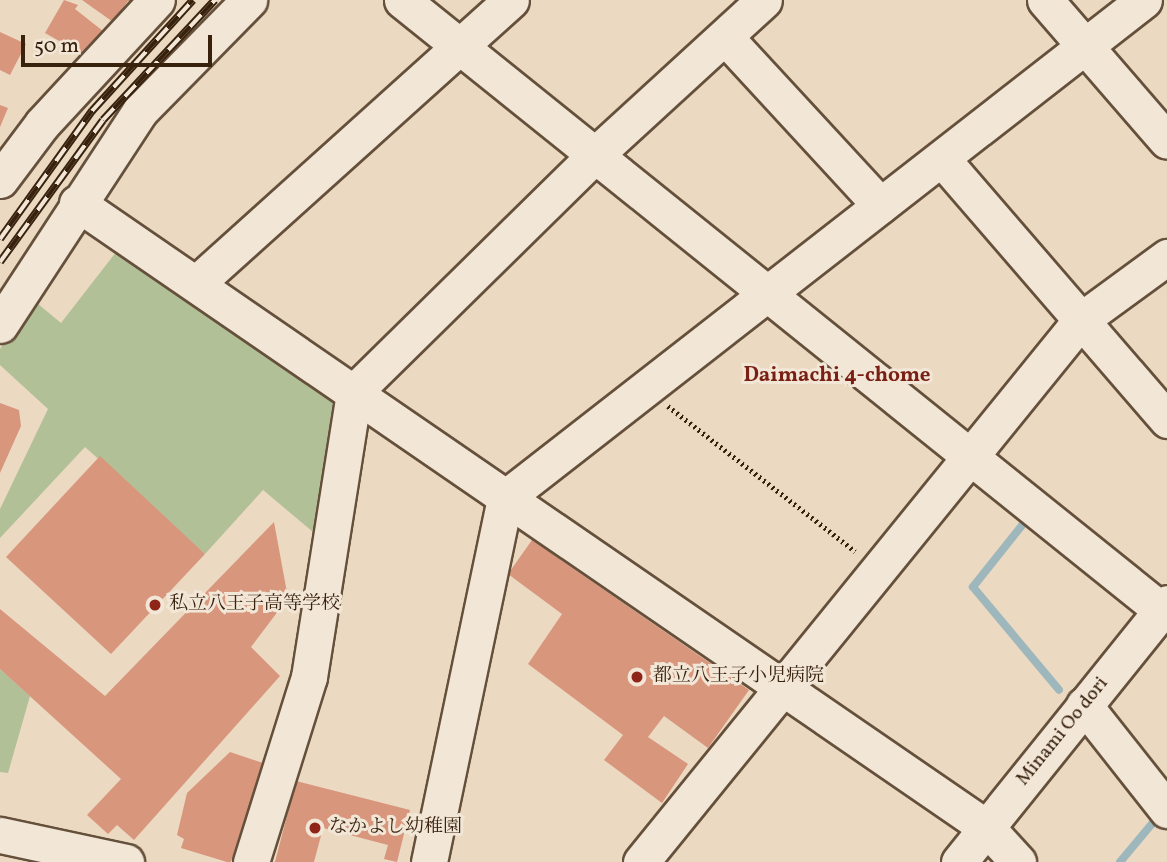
<!DOCTYPE html>
<meta charset="utf-8">
<style>
body{margin:0}
#map{position:relative;width:1167px;height:862px;overflow:hidden;background:#ebd9c1;font-family:Vollkorn,"Noto Serif JP",serif}
div>[style]{position:absolute}
[style*='--x']{left:calc(var(--x)*1px);top:calc(var(--y)*1px);width:calc(var(--w)*1px);rotate:calc(var(--a)*1deg)}
.green>*{inset:0;background:#b2c097}
.stream>*{height:8px;margin:-4px;padding:0 4px;transform-origin:4px;border-radius:4px;background:#9eb7bd}
.building>*{inset:0;background:#d8967c}
.path>*{height:4.5px;margin-top:-2.25px;transform-origin:0;background:repeating-linear-gradient(90deg,#38220e 0 2px,transparent 0 5.5px)}
.roads{filter:drop-shadow(2px 0 #65503b) drop-shadow(-2px 0 #65503b) drop-shadow(0 2px #65503b) drop-shadow(0 -2px #65503b)}
.minor>*{height:35px;margin:-17.5px;padding:0 17.5px;transform-origin:17.5px;border-radius:17.5px;background:#f2e6d7}
.rail>*{height:8px;margin-top:-4px;transform-origin:0;background:repeating-linear-gradient(90deg,#f2e6d7 0 16px,#38220e 0 32px);box-sizing:border-box;border-block:2px solid #38220e}
.dots>*{width:19px;height:19px;translate:-50% -50%;box-sizing:border-box;border:4px solid #f2e6d7;border-radius:50%}
span{translate:-50% -50%;white-space:nowrap;text-align:center;line-height:1.15;-webkit-text-stroke:6px #f2e6d7;paint-order:stroke}
.poi-label{font-size:19px;color:#38220e}
.left{translate:0 -50%;text-align:left}
.street-label{font-size:19px;color:#38220e}
.neighbourhood-label{font-size:21px;color:#7a1f14;font-weight:700}
.scale{position:absolute;left:21px;top:35px;width:191px;height:32px;box-sizing:border-box;border:4px solid #38220e;border-top:0;padding-left:9px;font-size:21px;line-height:24px;white-space:nowrap;color:#38220e;-webkit-text-stroke:5px #f2e6d7;paint-order:stroke}
</style>
<div id="map">
<div class="green">
<i style="clip-path:polygon(120px 247px,338px 398px,319px 537px,263px 490px,205px 554px,85px 447px,0 538px,0 509px,48px 409px,0 365px,0 349px,31px 298px,61px 323px)"></i>
<i style="clip-path:polygon(0 669px,30px 696px,8px 773px,0 772px)"></i>
</div>
<div class="stream">
<i style="--x:1027;--y:519;--w:87;--a:128.5"></i>
<i style="--x:973;--y:587;--w:134;--a:50.1"></i>
<i style="--x:1120;--y:862;--w:56;--a:-50.1"></i>
</div>
<div class="building">
<i style="clip-path:polygon(64px 0,78px 5px,75px 9px,108px 35px,91px 59px,45px 33px)"></i>
<i style="clip-path:polygon(82px 0,135px 0,132px 4px,128px 1px,113px 22px)"></i>
<i style="clip-path:polygon(0 32px,26px 44px,10px 75px,0 70px)"></i>
<i style="clip-path:polygon(0 105px,8px 108px,0 127px)"></i>
<i style="clip-path:polygon(0 403px,19px 410px,21px 426px,0 473px)"></i>
<i style="clip-path:polygon(100px 456px,205px 554px,111px 654px,6px 557px)"></i>
<i style="clip-path:polygon(274px 522px,288px 598px,251px 647px,280px 676px,134px 840px,117px 825px,108px 834px,87px 815px,121px 779px,0 669px,0 609px,105px 696px)"></i>
<i style="clip-path:polygon(532px 540px,749px 690px,708px 748px,664px 716px,648px 737px,688px 764px,662px 803px,604px 760px,623px 735px,528px 664px,562px 614px,508px 574px)"></i>
<i style="clip-path:polygon(230px 752px,263px 763px,231px 862px,227px 862px,181px 848px,184px 839px,177px 835px,187px 793px)"></i>
<i style="clip-path:polygon(296px 781px,410px 810px,397px 862px,384px 859px,388px 845px,323px 828px,314px 862px,275px 862px)"></i>
</div>
<div class="path">
<i style="--x:668;--y:406;--w:237;--a:37.8"></i>
</div>
<div class="roads">
<div class="minor">
<i style="--x:402;--y:0;--w:974;--a:38.79"></i>
<i style="--x:1045;--y:0;--w:186;--a:49.1"></i>
<i style="--x:725;--y:37;--w:229;--a:47.3"></i>
<i style="--x:942;--y:159;--w:345;--a:49.2"></i>
<i style="--x:0;--y:180;--w:70;--a:-53.1"></i>
<i style="--x:42;--y:124;--w:169;--a:-47.2"></i>
<i style="--x:77;--y:203;--w:1104;--a:34.48"></i>
<i style="--x:987;--y:828;--w:46;--a:47.6"></i>
<i style="--x:198;--y:282;--w:421;--a:-42"></i>
<i style="--x:0;--y:325;--w:256;--a:-56.8"></i>
<i style="--x:140;--y:111;--w:156;--a:-45.5"></i>
<i style="--x:1084;--y:705;--w:134;--a:51.7"></i>
<i style="--x:0;--y:835;--w:129;--a:12.1"></i>
<i style="--x:251;--y:862;--w:194;--a:-72.6"></i>
<i style="--x:309;--y:677;--w:289;--a:-81"></i>
<i style="--x:354;--y:392;--w:338;--a:-44.5"></i>
<i style="--x:595;--y:155;--w:229;--a:-42.5"></i>
<i style="--x:429;--y:862;--w:372;--a:-78.2"></i>
<i style="--x:505;--y:498;--w:810;--a:-37.93"></i>
<i style="--x:641;--y:862;--w:698;--a:-50.93"></i>
<i style="--x:1081;--y:320;--w:107;--a:-36.2"></i>
<i style="--x:959;--y:862;--w:332;--a:-51.2"></i>
</div>
</div>
<div class="rail">
<i style="--x:0;--y:239;--w:158;--a:-54.3"></i>
<i style="--x:92;--y:111;--w:150;--a:-47.7"></i>
<i style="--x:0;--y:262;--w:175;--a:-54"></i>
<i style="--x:103;--y:120;--w:164;--a:-47"></i>
</div>
<div class="dots">
<i style="left:155px;top:605px;background:#8f2418"></i>
<i style="left:637px;top:677px;background:#8f2418"></i>
<i style="left:315px;top:828px;background:#8f2418"></i>
</div>
<div class="poi-label">
<span class="left" style="left:169px;top:605px">私立八王子高等学校</span>
<span class="left" style="left:653px;top:677px">都立八王子小児病院</span>
<span class="left" style="left:329px;top:828px">なかよし幼稚園</span>
</div>
<div class="street-label">
<span style="left:1063px;top:732px;rotate:-51deg">Minami Oo dori</span>
</div>
<div class="neighbourhood-label">
<span style="left:837px;top:376px">Daimachi 4-chome</span>
</div>
<div class="scale">50 m</div>
</div>
